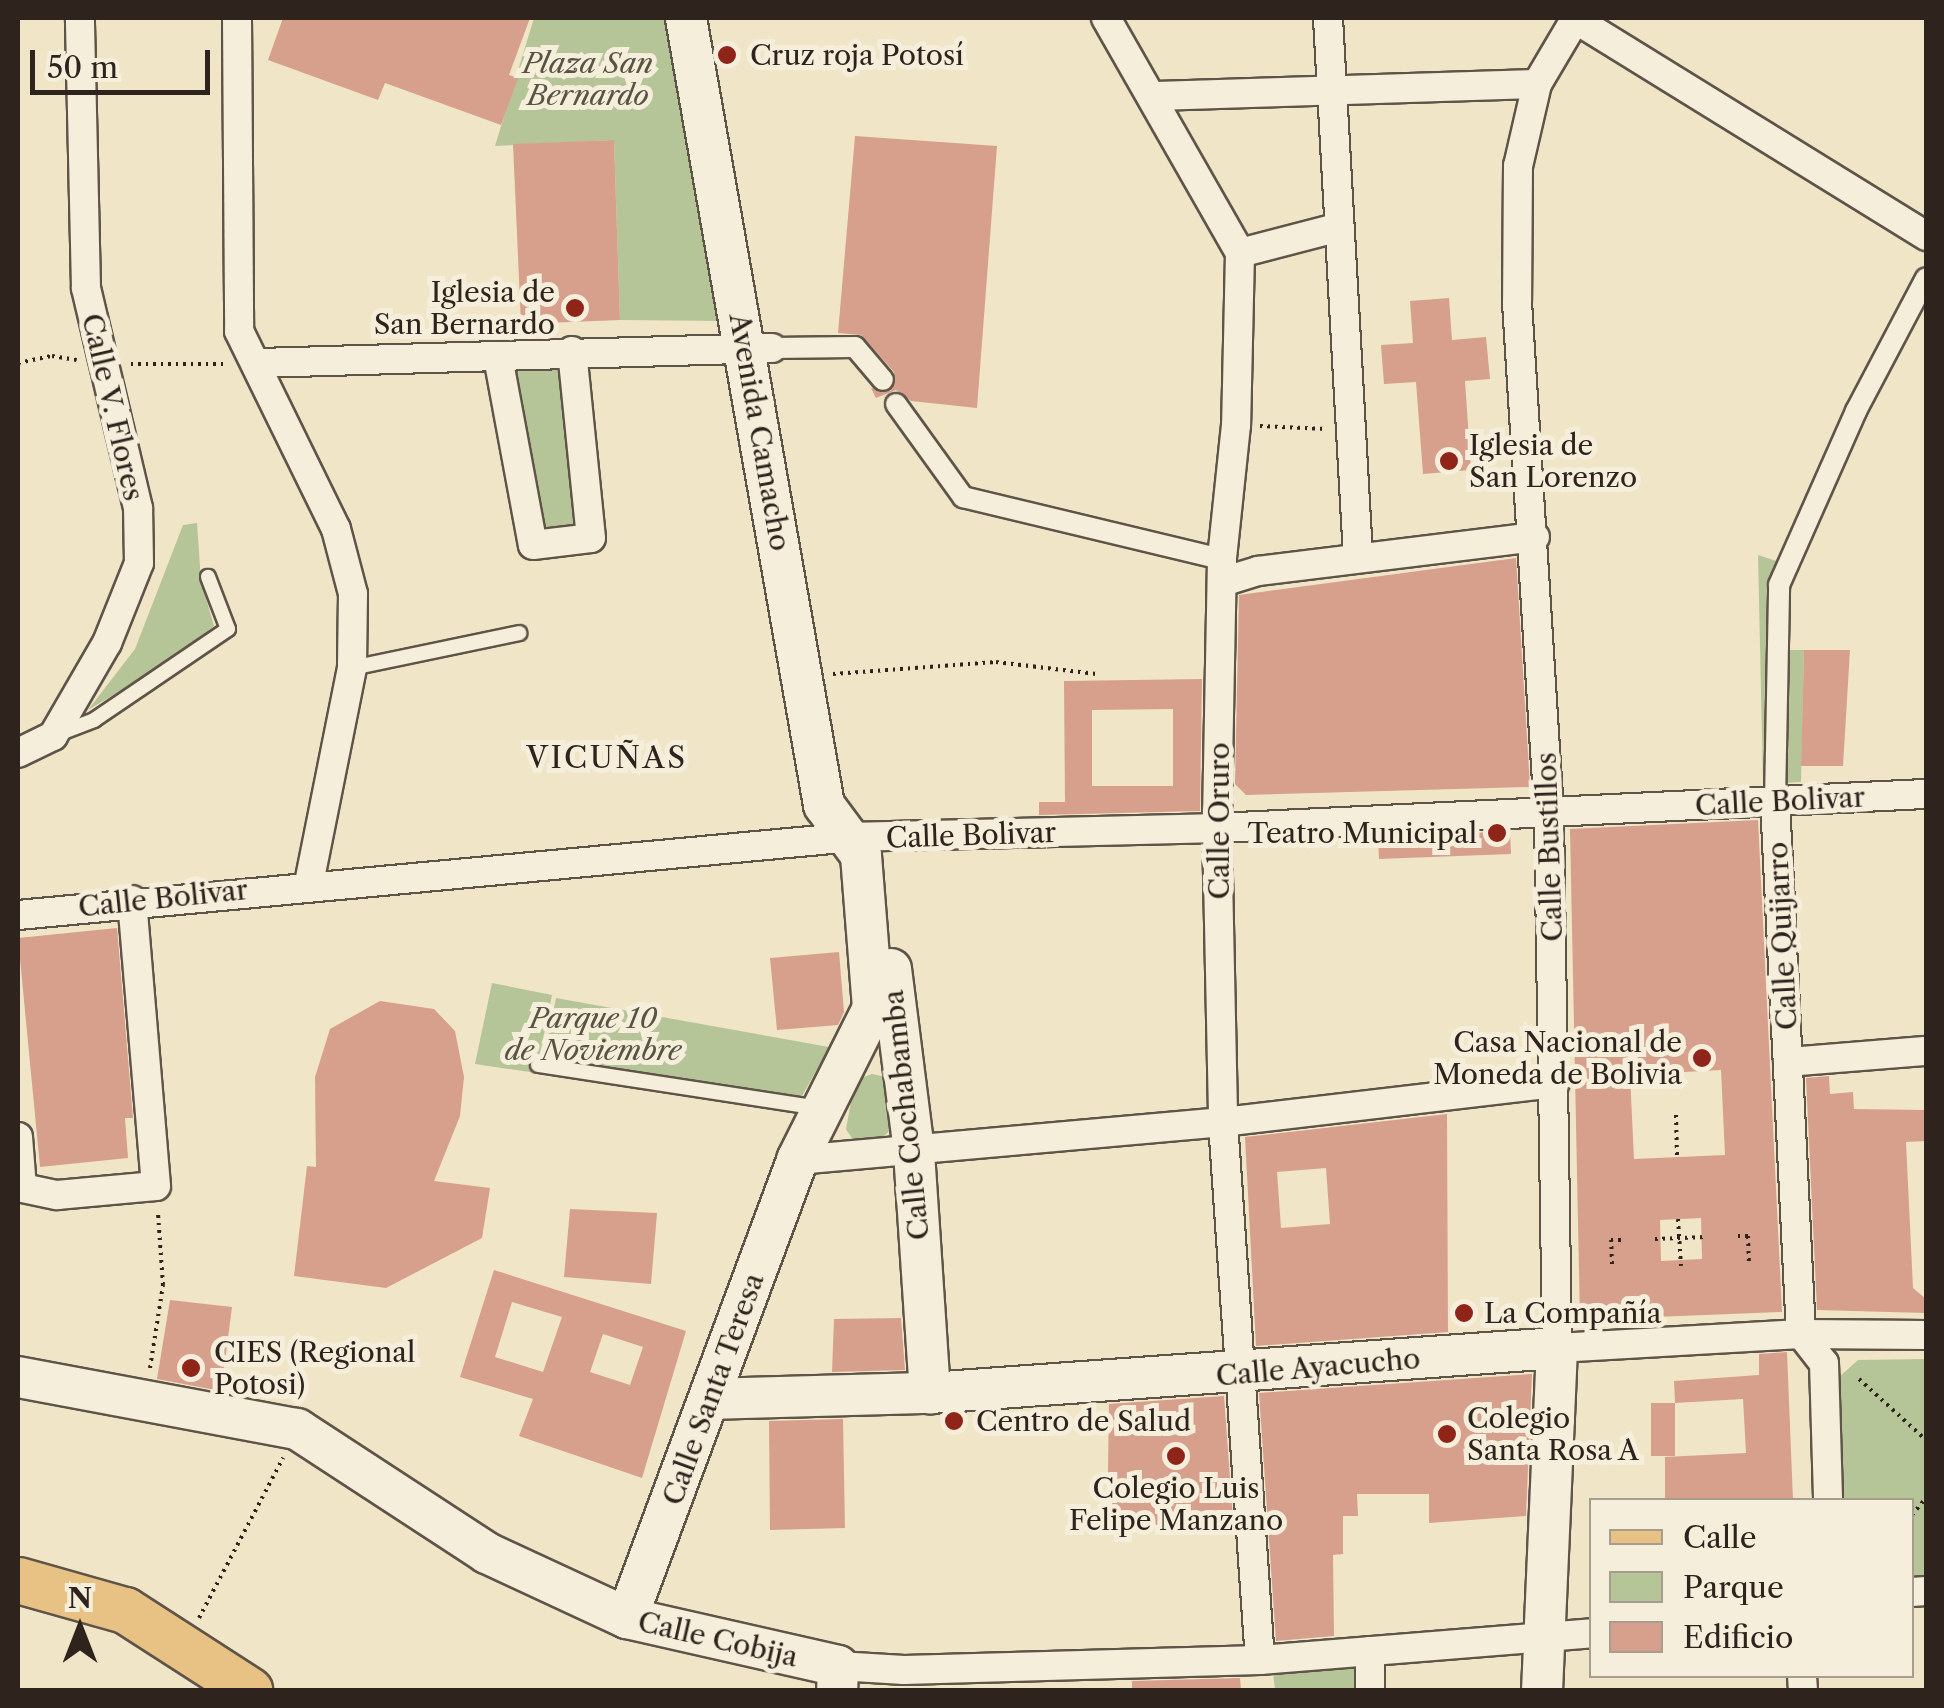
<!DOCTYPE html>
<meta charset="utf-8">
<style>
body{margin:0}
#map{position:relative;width:1944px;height:1708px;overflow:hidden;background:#f0e5c7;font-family:"Libre Caslon Text",serif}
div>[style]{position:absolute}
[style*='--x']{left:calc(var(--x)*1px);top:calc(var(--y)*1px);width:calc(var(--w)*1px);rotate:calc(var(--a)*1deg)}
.green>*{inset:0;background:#b6c598}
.building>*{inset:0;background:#d7a08c}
.path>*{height:4px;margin-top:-2px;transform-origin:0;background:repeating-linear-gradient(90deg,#2f241d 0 2.5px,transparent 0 7.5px)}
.roads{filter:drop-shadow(2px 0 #5f5448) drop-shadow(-2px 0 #5f5448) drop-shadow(0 2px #5f5448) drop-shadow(0 -2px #5f5448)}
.service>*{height:14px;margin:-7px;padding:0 7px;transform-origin:7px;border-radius:7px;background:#f5eedb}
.pedestrian>*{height:20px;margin:-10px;padding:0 10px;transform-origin:10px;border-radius:10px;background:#f5eedb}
.minor>*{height:28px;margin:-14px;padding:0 14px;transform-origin:14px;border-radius:14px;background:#f5eedb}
.secondary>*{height:40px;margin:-20px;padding:0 20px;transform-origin:20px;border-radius:20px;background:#f5eedb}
.primary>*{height:45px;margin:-22.5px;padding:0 22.5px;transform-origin:22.5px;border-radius:22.5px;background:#e8c284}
.dots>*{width:28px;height:28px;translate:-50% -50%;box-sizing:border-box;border:5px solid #f5eedb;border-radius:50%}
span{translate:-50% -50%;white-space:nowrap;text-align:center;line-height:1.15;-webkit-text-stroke:10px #f5eedb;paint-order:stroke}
.poi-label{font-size:28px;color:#2f241d}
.left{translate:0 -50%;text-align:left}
.right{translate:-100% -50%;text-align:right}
.park-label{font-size:28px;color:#585442;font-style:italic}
.street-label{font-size:28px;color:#2f241d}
.neighbourhood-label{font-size:30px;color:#2f241d;letter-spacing:2.5px}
.frame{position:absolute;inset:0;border:20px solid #2f241d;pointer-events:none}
.legend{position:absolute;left:1589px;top:1498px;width:325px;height:180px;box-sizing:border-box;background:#f5eedb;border:2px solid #a69d8f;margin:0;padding:12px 18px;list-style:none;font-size:30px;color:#2f241d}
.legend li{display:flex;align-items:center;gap:20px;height:50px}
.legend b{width:50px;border:2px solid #a69d8f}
.north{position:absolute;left:30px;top:1578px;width:100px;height:100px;-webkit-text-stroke:8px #f5eedb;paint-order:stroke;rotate:0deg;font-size:28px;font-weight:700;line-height:40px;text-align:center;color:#2f241d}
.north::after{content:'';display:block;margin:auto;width:35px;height:45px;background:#2f241d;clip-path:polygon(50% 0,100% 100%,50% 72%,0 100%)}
.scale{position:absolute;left:30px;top:50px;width:180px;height:45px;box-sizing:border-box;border:5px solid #2f241d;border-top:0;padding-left:12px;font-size:30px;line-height:35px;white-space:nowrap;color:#2f241d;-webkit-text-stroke:8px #f5eedb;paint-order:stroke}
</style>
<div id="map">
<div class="green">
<i style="clip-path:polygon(534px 18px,670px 18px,722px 321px,620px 320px,614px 140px,495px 146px)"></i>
<i style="clip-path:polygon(561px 365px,580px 524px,536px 529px,514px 372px)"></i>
<i style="clip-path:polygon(197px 523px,201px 581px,214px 626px,169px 662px,88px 710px,135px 649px,183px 525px)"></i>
<i style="clip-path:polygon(1758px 555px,1791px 566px,1782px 650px,1804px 650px,1801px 782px,1763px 784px)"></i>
<i style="clip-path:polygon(492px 983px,552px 995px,536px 1073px,475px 1064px)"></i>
<i style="clip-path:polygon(556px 998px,829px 1047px,801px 1098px,544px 1057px)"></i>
<i style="clip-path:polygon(872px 1074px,891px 1078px,901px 1120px,882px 1138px,853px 1140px,846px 1129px,855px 1080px)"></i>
<i style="clip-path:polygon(1926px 1359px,1926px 1578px,1912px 1579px,1912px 1500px,1843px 1500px,1838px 1378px,1858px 1360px)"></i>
<i style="clip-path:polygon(1372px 1661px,1372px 1690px,1275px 1690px,1273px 1672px)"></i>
</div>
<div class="building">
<i style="clip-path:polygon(283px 18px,530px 18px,509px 75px,518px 78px,501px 125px,385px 83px,378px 100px,268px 60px)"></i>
<i style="clip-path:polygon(855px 136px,997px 146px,977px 408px,911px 401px,896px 390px,876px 398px,871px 388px,891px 391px,894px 372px,861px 335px,838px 333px)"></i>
<i style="clip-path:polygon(614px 140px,620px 320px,521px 324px,513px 144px)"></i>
<i style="clip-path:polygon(1449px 298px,1452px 340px,1486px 337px,1490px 379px,1465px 381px,1471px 470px,1423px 474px,1416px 382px,1384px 384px,1381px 345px,1413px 343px,1410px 301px)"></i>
<i style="clip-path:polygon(1516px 558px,1530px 787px,1246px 795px,1235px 784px,1239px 595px)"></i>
<i style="clip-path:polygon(1804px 650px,1850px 650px,1843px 766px,1801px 766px)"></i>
<i style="clip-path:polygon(evenodd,1202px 679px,1200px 811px,1039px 815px,1039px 802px,1065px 802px,1064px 681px,1202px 679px,1173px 709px,1173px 786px,1092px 786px,1092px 710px,1173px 709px)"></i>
<i style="clip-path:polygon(evenodd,1758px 820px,1782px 1312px,1580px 1320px,1570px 829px,1758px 820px,1721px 1070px,1725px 1155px,1634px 1159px,1630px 1075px,1721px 1070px,1758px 820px,1701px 1218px,1702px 1259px,1661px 1261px,1660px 1220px,1701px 1218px)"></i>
<i style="clip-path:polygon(1510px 831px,1511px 854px,1379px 859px,1378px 838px)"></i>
<i style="clip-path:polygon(117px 928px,133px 1118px,125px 1118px,128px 1158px,40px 1167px,18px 938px)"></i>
<i style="clip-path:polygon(839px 952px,844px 1012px,838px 1025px,777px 1030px,770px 958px)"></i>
<i style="clip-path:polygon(380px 1001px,434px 1009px,455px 1031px,464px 1077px,460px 1116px,434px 1181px,490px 1188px,482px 1238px,386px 1288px,294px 1276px,307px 1166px,316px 1167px,315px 1077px,330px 1029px)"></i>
<i style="clip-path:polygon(1829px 1076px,1830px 1094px,1853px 1092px,1854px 1109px,1926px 1110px,1926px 1141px,1906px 1142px,1913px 1288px,1926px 1299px,1926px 1313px,1817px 1310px,1806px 1078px)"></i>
<i style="clip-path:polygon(evenodd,1447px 1114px,1448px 1332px,1256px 1346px,1245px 1137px,1447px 1114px,1326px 1168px,1330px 1224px,1281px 1228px,1277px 1172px,1326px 1168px)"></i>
<i style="clip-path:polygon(570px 1209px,657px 1213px,651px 1284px,564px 1277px)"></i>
<i style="clip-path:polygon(evenodd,494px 1270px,686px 1331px,642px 1478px,519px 1436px,533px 1399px,460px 1377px,494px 1270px,512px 1302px,562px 1317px,543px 1372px,495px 1357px,512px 1302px,494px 1270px,603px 1334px,643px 1347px,630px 1385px,590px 1372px,603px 1334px)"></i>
<i style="clip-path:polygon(170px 1300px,232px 1307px,221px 1391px,157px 1379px)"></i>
<i style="clip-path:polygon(901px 1318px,905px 1370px,832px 1372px,834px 1319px)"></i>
<i style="clip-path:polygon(1787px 1352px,1793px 1500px,1665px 1500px,1665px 1457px,1746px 1453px,1743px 1399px,1675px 1403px,1674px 1381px,1759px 1375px,1759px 1354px)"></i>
<i style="clip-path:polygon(1532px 1374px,1526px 1516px,1429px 1523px,1429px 1494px,1357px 1494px,1358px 1516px,1343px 1516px,1343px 1554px,1333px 1555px,1334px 1636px,1276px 1641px,1259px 1393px)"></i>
<i style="clip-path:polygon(1224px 1396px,1233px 1520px,1107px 1530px,1109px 1404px)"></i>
<i style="clip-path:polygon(1651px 1403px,1675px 1403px,1675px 1456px,1651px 1456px)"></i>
<i style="clip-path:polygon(843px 1419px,845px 1528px,770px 1530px,769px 1421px)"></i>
<i style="clip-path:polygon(1240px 1678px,1241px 1690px,1132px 1690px,1132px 1681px)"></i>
</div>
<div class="path">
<i style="--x:18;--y:363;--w:35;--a:-12"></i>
<i style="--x:52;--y:356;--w:25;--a:9"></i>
<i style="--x:131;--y:364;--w:95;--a:0"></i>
<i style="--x:1260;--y:426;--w:66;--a:2.6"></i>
<i style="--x:833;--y:674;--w:163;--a:-4.2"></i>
<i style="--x:996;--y:662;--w:101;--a:6.8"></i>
<i style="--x:1676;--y:1115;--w:42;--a:88.6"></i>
<i style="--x:1678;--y:1219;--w:47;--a:86.3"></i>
<i style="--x:1738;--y:1236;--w:10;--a:0"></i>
<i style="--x:1748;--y:1236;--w:25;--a:88"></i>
<i style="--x:1655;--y:1239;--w:51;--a:-2.2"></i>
<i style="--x:1612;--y:1264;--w:24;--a:-92"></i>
<i style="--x:1611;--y:1240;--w:12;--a:0"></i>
<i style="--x:150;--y:1368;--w:84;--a:-81.1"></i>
<i style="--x:163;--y:1285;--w:72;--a:-94"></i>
<i style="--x:1859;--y:1379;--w:91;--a:42.3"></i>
<i style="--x:1912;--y:1515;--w:22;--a:-51"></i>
<i style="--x:199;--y:1618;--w:181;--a:-62.3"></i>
</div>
<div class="roads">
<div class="service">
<i style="--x:352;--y:668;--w:171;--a:-11.8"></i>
<i style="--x:58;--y:734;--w:39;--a:-21"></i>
<i style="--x:94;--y:720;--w:162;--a:-34.2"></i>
<i style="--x:228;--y:629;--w:56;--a:-111"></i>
<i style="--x:538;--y:1065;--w:284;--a:8.7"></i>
</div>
<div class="pedestrian">
<i style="--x:772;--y:348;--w:83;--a:-0.7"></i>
<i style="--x:855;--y:347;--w:43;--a:49.7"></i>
<i style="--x:896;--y:404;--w:115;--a:54.2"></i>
<i style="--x:963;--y:497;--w:266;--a:13.5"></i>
<i style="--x:1775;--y:801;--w:216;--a:-88.9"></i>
<i style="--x:1779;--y:585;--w:190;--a:-66.1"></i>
<i style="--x:1856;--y:411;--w:150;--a:-62.2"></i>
</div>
<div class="minor">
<i style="--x:237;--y:18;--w:313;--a:89.6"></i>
<i style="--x:239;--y:331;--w:220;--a:63.9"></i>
<i style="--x:336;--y:529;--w:67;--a:75.3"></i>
<i style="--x:353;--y:594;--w:74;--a:90.8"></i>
<i style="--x:352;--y:668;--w:219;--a:101.3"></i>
<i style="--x:1106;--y:18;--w:271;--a:60.3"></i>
<i style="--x:1240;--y:253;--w:172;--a:91.3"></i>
<i style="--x:1236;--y:425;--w:135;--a:96"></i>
<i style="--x:1222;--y:559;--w:269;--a:91.1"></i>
<i style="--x:1217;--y:828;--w:294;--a:88.8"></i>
<i style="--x:1223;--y:1122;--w:539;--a:86.07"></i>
<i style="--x:1328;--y:18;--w:540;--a:86.81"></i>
<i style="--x:1576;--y:18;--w:77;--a:120.6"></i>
<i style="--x:1537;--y:84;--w:84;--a:103"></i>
<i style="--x:1518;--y:166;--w:136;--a:90.4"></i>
<i style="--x:1517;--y:302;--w:512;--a:86.42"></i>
<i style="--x:1549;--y:813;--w:535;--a:89.14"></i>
<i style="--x:1557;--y:1348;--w:244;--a:-3.3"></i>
<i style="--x:1801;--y:1334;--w:125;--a:0.5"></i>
<i style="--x:1575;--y:19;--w:413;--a:31.7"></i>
<i style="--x:1154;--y:96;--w:383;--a:-1.8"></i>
<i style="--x:1240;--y:253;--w:99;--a:-14.6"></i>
<i style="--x:498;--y:357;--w:191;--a:79.5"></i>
<i style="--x:533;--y:545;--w:58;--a:-6.9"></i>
<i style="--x:591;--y:538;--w:188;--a:-95.8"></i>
<i style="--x:259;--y:363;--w:513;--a:-1.67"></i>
<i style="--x:1222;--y:582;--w:38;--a:-17"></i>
<i style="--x:1258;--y:571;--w:279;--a:-7"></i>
<i style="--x:18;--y:753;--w:39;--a:-26"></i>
<i style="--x:53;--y:736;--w:108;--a:-59.9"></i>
<i style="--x:107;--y:643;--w:86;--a:-68.2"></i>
<i style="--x:139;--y:563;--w:55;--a:-91"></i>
<i style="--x:138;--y:508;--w:226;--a:-103.3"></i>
<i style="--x:86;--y:288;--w:270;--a:-91.3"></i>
<i style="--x:1775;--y:801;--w:534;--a:87.21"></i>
<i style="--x:1801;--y:1334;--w:37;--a:52"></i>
<i style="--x:1824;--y:1363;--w:137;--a:88.3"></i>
<i style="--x:18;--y:915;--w:838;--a:-5.34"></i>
<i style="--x:852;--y:837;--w:365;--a:-1.4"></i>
<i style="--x:1217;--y:828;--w:710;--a:-2.75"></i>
<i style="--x:1788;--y:1062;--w:138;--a:-4.6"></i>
<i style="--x:18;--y:1137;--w:51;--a:85.5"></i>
<i style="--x:797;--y:1160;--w:428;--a:-5.1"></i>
<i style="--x:1223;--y:1122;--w:334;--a:-6.7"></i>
<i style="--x:18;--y:1187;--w:40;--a:12"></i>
<i style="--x:57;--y:1195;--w:99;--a:-5.2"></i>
<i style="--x:156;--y:1186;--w:287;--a:-94.8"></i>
<i style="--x:1912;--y:1592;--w:14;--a:-4"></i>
<i style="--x:838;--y:1666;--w:66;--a:3.5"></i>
<i style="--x:904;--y:1670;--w:356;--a:-1.6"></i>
<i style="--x:1260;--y:1660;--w:333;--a:-4.6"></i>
<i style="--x:1802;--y:1676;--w:14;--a:86"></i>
<i style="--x:1370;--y:1690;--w:39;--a:-90"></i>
</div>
<div class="secondary">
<i style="--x:891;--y:969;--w:184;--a:82.8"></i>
<i style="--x:914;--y:1152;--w:242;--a:86.2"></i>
<i style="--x:18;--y:1377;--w:284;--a:10.6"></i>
<i style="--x:297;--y:1429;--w:227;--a:33.1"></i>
<i style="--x:487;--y:1553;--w:154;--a:24.9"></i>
<i style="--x:627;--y:1618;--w:216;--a:12.8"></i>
<i style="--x:838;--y:1666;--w:24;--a:92"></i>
<i style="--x:710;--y:1399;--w:220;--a:-1.6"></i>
<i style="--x:930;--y:1393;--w:629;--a:-4.11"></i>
<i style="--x:1557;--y:1348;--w:342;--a:92.5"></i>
<i style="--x:627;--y:1618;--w:489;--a:-69.6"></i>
<i style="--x:797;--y:1160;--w:170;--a:-63.4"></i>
<i style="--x:873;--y:1008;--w:153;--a:-94.5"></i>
<i style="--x:861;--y:855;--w:62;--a:-126.5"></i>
<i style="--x:824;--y:805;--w:799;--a:-99.95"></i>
</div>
<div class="primary">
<i style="--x:18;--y:1580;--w:111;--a:15.7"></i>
<i style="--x:125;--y:1610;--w:148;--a:32.8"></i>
</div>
</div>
<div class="dots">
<i style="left:727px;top:55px;background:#8f2418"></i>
<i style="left:575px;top:308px;background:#8f2418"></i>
<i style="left:1449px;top:461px;background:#8f2418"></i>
<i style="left:1497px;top:833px;background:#8f2418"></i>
<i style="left:1702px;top:1058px;background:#8f2418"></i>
<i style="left:1464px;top:1313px;background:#8f2418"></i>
<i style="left:191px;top:1368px;background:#8f2418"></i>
<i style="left:954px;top:1421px;background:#8f2418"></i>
<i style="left:1447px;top:1434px;background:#8f2418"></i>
<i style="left:1176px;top:1456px;background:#8f2418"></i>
</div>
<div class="poi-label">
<span class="left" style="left:750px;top:55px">Cruz roja Potosí</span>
<span class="right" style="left:555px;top:308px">Iglesia de<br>San Bernardo</span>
<span class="left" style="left:1469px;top:461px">Iglesia de<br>San Lorenzo</span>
<span class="right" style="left:1477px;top:833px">Teatro Municipal</span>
<span class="right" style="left:1682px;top:1058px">Casa Nacional de<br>Moneda de Bolivia</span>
<span class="left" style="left:1484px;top:1313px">La Compañía</span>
<span class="left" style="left:214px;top:1368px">CIES (Regional<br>Potosi)</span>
<span class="left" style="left:1467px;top:1434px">Colegio<br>Santa Rosa A</span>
<span class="left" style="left:976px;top:1421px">Centro de Salud</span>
<span style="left:1176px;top:1504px">Colegio Luis<br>Felipe Manzano</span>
</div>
<div class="park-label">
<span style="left:588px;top:79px">Plaza San<br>Bernardo</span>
<span style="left:593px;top:1034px">Parque 10<br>de Noviembre</span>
</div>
<div class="street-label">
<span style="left:113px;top:407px;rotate:77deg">Calle V. Flores</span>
<span style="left:760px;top:432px;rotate:80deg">Avenida Camacho</span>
<span style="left:1780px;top:801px;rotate:-3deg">Calle Bolivar</span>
<span style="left:1219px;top:821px;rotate:-90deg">Calle Oruro</span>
<span style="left:971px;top:835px;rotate:-2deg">Calle Bolivar</span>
<span style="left:1549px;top:847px;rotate:-92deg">Calle Bustillos</span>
<span style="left:163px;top:898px;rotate:-6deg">Calle Bolivar</span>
<span style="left:1782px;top:936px;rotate:-93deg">Calle Quijarro</span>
<span style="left:906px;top:1115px;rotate:-96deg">Calle Cochabamba</span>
<span style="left:1318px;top:1367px;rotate:-5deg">Calle Ayacucho</span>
<span style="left:713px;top:1389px;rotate:-70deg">Calle Santa Teresa</span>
<span style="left:718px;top:1639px;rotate:13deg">Calle Cobija</span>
</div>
<div class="neighbourhood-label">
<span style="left:607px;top:758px">VICUÑAS</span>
</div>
<div class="frame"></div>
<ul class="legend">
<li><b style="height:12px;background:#e8c284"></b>Calle</li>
<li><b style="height:28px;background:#b6c598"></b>Parque</li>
<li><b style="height:28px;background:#d7a08c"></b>Edificio</li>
</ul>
<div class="north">N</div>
<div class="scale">50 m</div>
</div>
